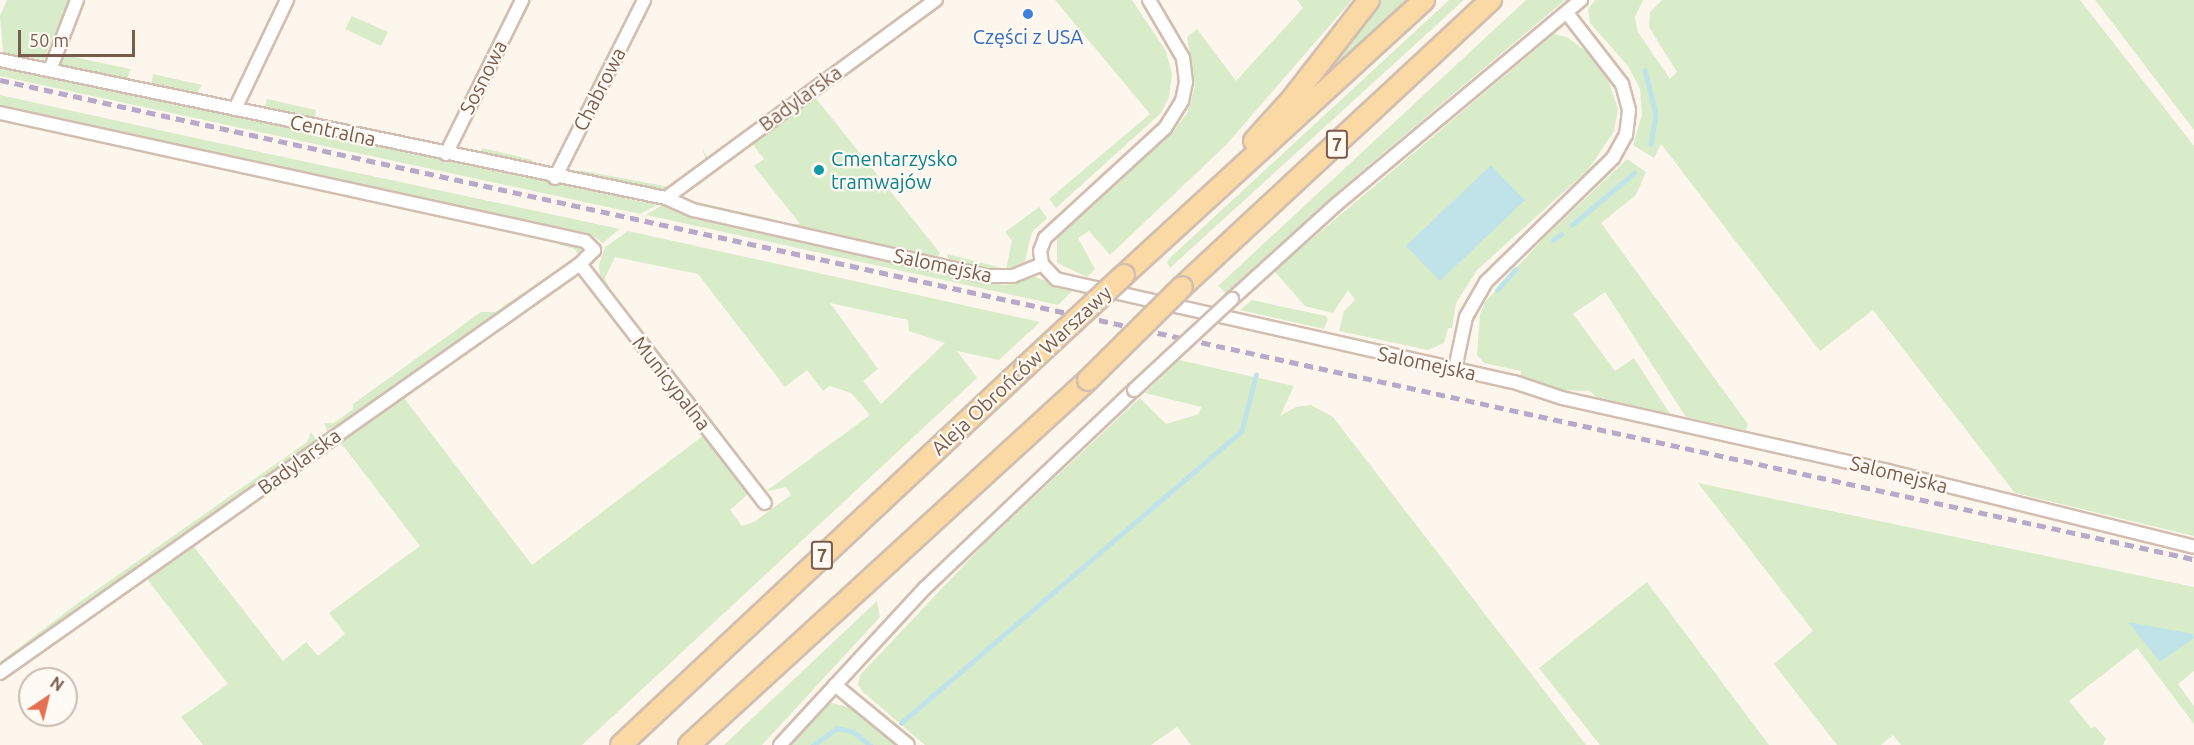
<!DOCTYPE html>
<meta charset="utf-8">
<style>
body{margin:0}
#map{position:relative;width:2194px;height:745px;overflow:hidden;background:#fdf6ec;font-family:Ubuntu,sans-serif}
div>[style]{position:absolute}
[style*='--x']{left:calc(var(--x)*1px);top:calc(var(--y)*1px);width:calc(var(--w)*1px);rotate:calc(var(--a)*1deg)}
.green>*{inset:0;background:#d8ecc9}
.water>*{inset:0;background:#bfe3e8}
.stream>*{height:4.5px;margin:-2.25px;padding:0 2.25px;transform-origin:2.25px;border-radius:2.25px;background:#bfe3e8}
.roads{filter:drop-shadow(2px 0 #d1beb0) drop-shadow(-2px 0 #d1beb0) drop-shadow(0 2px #d1beb0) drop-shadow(0 -2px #d1beb0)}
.street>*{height:12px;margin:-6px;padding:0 6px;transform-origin:6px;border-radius:6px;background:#fff}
.primary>*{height:20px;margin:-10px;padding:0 10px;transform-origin:10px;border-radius:10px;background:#fbd9a5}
.rail>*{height:4.5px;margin-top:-2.25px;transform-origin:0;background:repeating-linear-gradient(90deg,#b9a8c9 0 9px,transparent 0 15px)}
.bridges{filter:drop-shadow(2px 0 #d1beb0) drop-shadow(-2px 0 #d1beb0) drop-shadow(0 2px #d1beb0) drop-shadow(0 -2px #d1beb0)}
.street-bridge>*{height:12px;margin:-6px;padding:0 6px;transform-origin:6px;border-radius:6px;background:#fff}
.primary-bridge>*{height:20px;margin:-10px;padding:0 10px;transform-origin:10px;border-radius:10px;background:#fbd9a5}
.dots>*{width:16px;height:16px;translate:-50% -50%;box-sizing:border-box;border:3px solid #fffaf3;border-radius:50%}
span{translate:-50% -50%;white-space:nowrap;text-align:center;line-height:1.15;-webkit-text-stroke:4.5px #fffaf3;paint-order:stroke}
.shield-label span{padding:2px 4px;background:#fffaf3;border:2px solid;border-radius:4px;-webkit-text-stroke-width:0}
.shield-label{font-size:18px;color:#7a5c4d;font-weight:700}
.shop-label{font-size:20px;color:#366cbe}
.street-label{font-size:20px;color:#7a5c4d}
.culture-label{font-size:20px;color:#0d838f}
.left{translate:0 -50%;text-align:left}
.north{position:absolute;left:18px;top:667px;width:60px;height:60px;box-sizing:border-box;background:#fffaf3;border:2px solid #cabbb1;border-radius:50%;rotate:35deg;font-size:16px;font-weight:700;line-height:24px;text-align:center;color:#7a5c4d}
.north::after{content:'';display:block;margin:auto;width:21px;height:27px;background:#e76f51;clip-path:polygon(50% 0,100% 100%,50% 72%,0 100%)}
.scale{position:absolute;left:18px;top:30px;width:117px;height:27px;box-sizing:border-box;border:3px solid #7a5c4d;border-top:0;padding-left:8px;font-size:18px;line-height:21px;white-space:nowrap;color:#7a5c4d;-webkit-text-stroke:4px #fffaf3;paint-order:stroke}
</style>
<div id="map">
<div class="green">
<i style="clip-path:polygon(7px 0,69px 0,44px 59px,7px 55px,3px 51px,0 16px)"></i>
<i style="clip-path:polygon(528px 0,532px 0,460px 143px,456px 142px)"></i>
<i style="clip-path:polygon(1055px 0,1132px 0,1166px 51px,1172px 74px,1169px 97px,1161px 113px,1056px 208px,1049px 199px,1150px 114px)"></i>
<i style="clip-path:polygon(1297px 0,1352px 0,1226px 145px,1110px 255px,1089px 231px,1078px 238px,1095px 269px,1087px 277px,1057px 263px,1057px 236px,1173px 132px,1187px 113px,1195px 87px,1187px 37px,1197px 29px,1236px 81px,1303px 8px)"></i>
<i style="clip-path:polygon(1378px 0,1411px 0,1327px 75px,1325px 72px)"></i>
<i style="clip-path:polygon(1449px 0,1464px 0,1170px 268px,1167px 262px,1172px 256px)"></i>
<i style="clip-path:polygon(1526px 0,1565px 0,1356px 176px,1226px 293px,1218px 286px)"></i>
<i style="clip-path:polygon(1595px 0,1643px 0,1635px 17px,1638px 32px,1670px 79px,1677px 72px,1649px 27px,1650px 12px,1662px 0,2080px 0,2194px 146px,2194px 536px,2015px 493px,1873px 310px,1820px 351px,1661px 144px,1654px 158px,1633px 145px,1642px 115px,1640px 89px,1628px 66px,1590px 23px,1588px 9px)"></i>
<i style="clip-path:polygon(2095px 0,2194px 0,2194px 130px)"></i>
<i style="clip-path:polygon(352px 16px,388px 32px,381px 46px,345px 29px)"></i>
<i style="clip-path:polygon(1554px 34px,1567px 37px,1587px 52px,1609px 82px,1618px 109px,1614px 131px,1588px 170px,1477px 270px,1456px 303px,1452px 328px,1448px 328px,1444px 343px,1428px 350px,1339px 331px,1344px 311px,1355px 300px,1348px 290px,1333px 313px,1305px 306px,1274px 271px)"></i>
<i style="clip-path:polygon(61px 48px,65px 55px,130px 69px,127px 82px,64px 69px,59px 61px)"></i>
<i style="clip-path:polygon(0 66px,272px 122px,342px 141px,370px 143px,657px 205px,640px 214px,0 76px)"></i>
<i style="clip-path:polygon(153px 74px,202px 85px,195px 96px,151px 87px)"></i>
<i style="clip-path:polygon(0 95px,209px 141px,620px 229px,603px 243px,593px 236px,0 107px)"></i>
<i style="clip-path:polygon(814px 96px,940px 253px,937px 258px,797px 227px,795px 224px,800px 224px,754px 166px,764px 159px,751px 142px)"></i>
<i style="clip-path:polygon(267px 99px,316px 110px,314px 122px,264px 112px)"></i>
<i style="clip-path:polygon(482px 148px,533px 160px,532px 166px,481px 158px)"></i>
<i style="clip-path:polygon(702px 148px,709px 160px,669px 190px,576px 178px,579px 170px,669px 187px,706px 160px)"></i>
<i style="clip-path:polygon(1627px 159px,1646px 172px,1636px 195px,1601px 223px,1748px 424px,1746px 430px,1686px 417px,1605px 292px,1573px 314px,1615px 371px,1634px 358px,1670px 414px,1596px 397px,1590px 391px,1559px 390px,1521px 377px,1521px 371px,1484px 363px,1477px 355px,1480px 314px,1485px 302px,1545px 237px)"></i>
<i style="clip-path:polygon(682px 194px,687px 200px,773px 219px,773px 222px,684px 202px)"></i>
<i style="clip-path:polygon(662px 205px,687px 216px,997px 284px,1006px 285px,1033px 276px,1072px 291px,1058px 305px,646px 215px)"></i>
<i style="clip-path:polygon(1039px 207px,1047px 218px,1032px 232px,1025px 261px,1015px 271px,1005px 273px,949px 260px,947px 254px,1006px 269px,1012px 241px,1005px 232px)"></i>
<i style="clip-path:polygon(evenodd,628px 231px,1040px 322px,999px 360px,957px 351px,977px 378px,582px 745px,203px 745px,181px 717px,228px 684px,147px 579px,194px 547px,283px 661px,306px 642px,318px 656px,345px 634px,329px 613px,420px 546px,341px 443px,404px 398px,532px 565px,704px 435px,748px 494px,730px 510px,742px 526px,754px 522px,791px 495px,786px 487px,765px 492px,870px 415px,851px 393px,830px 386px,823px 391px,807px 370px,785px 387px,698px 274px,615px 257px,605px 278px,612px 295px,600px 277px,599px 265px,605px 247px,628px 231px,830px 303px,908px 320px,909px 331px,945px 343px,881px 404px,863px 381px,878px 369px,830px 303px)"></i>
<i style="clip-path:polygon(525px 234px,578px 245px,583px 255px,328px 434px,324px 423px,334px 423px,353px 409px,353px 404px,481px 312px,495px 312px,579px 255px,574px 249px)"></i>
<i style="clip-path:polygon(1252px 300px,1326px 316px,1328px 319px,1324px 329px,1240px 310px)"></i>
<i style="clip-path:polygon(1179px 360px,1294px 386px,1280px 416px,1296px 407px,1311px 405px,1333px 417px,1586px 745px,1191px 745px,1177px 727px,1151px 745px,925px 745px,863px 692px,858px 685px,860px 675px,984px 544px,1140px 398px,1166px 424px,1199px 414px,1201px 407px,1145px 393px)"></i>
<i style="clip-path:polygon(311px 432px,316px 440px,304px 451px,0 667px,0 662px,78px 603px,307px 442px)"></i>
<i style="clip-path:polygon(1698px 483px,2194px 587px,2194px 671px,2178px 684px,2194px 706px,2194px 724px,2137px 648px,2069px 701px,2091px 728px,2095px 726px,2106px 739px,2103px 745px,1901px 745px,1893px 735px,1881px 745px,1837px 745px,1774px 664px,1813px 631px)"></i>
<i style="clip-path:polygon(1647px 582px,1769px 745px,1600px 745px,1539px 668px)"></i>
<i style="clip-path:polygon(877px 601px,880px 617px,762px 745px,724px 745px)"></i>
<i style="clip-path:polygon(832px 703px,852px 708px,895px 745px,789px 745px,822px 707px)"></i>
</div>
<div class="water">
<i style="clip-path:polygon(1491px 165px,1525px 200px,1440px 281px,1406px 246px)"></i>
<i style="clip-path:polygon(2128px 622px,2193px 634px,2194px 638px,2160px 662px)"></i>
</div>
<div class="stream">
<i style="--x:1645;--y:70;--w:45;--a:76"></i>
<i style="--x:1656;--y:114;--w:30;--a:99"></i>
<i style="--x:1572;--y:225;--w:81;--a:-40"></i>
<i style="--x:1553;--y:240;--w:10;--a:-37"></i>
<i style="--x:1497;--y:290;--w:28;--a:-48"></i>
<i style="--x:901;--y:723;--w:448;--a:-40.6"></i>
<i style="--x:1241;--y:432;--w:59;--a:-75.3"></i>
<i style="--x:813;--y:745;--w:29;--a:-35"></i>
<i style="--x:837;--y:728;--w:17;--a:13"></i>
<i style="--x:854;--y:732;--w:21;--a:39"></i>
</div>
<div class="roads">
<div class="street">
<i style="--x:1149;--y:0;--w:67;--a:59.6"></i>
<i style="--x:1183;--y:58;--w:24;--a:83"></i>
<i style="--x:1186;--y:82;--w:19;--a:102"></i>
<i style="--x:1182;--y:101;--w:32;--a:122"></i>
<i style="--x:1165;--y:128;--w:163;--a:137.5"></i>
<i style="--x:1045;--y:238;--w:14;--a:111"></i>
<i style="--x:1040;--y:251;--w:13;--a:81"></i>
<i style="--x:1042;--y:264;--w:21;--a:47"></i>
<i style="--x:1056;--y:279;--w:469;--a:12.7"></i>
<i style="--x:1514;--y:382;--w:51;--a:18.4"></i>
<i style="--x:1562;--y:398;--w:334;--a:12.6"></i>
<i style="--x:1888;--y:471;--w:315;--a:13.9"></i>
<i style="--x:0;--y:60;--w:680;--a:11.71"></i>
<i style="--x:666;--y:198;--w:30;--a:24"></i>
<i style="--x:693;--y:210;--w:301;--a:12.7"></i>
<i style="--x:987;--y:276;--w:26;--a:0"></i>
<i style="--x:1013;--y:276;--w:31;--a:-22"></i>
<i style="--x:50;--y:70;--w:75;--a:-68.9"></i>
<i style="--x:235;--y:109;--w:121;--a:-64.5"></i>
<i style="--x:0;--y:113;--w:599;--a:12.34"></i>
<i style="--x:585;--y:241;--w:13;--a:45"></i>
<i style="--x:594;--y:250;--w:20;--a:135"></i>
<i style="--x:580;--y:264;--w:710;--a:144.81"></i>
<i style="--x:446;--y:154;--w:172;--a:-63.7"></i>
<i style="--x:555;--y:178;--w:199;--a:-63.4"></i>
<i style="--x:666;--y:198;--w:335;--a:-36.3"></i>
<i style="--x:580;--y:264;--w:302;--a:52.3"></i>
<i style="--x:1232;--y:299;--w:143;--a:-42.2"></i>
<i style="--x:1338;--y:203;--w:317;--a:-39.9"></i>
<i style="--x:1455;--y:369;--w:53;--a:-78.1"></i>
<i style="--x:1466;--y:317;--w:40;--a:-60.3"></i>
<i style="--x:1486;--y:282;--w:177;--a:-44.3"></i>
<i style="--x:1613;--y:158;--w:26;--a:-61"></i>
<i style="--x:1626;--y:135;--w:25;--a:-83"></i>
<i style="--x:1629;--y:110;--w:27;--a:-105"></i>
<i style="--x:1622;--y:84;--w:90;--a:-127.8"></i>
<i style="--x:835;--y:685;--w:94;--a:39.4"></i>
<i style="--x:780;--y:745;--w:214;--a:-47.3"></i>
<i style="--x:925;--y:588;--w:288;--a:-43.5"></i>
</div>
<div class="primary">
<i style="--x:1254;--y:141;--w:57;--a:-47.9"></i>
<i style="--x:1292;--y:99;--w:125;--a:-52.1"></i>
<i style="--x:1124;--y:275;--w:407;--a:-42.5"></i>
<i style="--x:1182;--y:287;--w:422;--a:-42.9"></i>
<i style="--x:621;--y:745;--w:553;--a:-43.1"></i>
<i style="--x:689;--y:745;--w:541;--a:-42.45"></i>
</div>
</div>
<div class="rail">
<i style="--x:0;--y:80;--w:2246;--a:12.32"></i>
</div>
<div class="bridges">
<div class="street-bridge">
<i style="--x:1134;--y:390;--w:134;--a:-42.9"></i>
</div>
<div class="primary-bridge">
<i style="--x:1025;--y:367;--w:135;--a:-42.9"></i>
<i style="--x:1088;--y:380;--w:132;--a:-44.7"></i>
</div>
</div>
<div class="dots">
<i style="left:1028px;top:14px;background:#3f7fe0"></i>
<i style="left:819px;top:170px;background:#0f9aa8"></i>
</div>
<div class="shield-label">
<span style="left:1337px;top:144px">7</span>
<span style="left:822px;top:555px">7</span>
</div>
<div class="shop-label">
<span style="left:1028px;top:36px">Części z USA</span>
</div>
<div class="street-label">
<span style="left:483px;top:77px;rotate:-63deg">Sosnowa</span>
<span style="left:599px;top:89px;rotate:-63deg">Chabrowa</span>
<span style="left:800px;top:98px;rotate:-36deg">Badylarska</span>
<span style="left:333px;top:130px;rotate:12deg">Centralna</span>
<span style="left:943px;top:265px;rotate:12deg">Salomejska</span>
<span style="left:1427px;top:363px;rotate:12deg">Salomejska</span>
<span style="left:1021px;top:370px;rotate:-43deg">Aleja Obrońców Warszawy</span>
<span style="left:672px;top:383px;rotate:52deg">Municypalna</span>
<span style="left:299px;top:461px;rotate:-36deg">Badylarska</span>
<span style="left:1899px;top:474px;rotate:14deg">Salomejska</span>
</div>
<div class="culture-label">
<span class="left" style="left:831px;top:170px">Cmentarzysko<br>tramwajów</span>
</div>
<div class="north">N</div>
<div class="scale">50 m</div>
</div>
